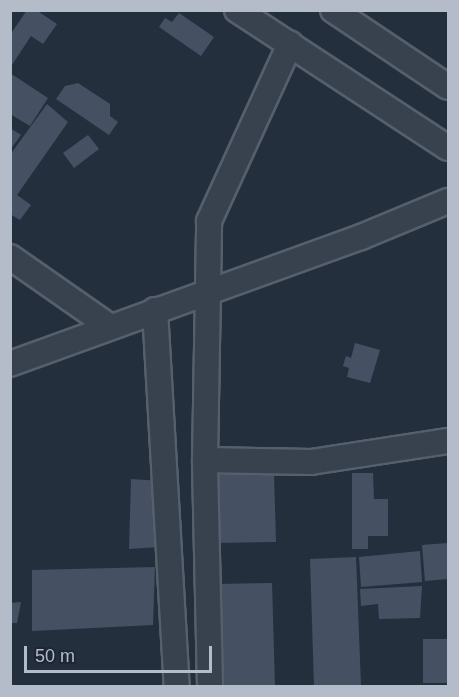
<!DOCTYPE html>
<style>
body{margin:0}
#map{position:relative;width:459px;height:697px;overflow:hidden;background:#242f3e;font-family:Arial,sans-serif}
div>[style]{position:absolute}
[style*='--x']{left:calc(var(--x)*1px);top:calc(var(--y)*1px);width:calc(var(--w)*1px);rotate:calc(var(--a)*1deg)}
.building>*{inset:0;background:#455162}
.roads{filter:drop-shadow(2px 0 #565f6c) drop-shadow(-2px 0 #565f6c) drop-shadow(0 2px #565f6c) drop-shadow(0 -2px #565f6c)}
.street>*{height:24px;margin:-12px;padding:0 12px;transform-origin:12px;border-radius:12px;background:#38414e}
span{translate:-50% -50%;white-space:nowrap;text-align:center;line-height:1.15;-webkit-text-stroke:5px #1d2633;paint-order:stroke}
.frame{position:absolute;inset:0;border:12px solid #b4bcc9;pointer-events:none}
.scale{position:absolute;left:24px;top:646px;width:188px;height:27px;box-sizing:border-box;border:3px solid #b4bcc9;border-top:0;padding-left:8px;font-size:18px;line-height:21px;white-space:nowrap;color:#b4bcc9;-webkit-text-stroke:4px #1d2633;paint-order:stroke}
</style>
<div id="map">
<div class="building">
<i style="clip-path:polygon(27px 10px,36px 10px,57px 24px,43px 44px,31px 36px,10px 68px,10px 35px)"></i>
<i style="clip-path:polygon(179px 13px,214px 37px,201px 56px,159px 27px,165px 18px,172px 22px)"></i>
<i style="clip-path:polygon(10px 73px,48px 98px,30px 126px,10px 114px)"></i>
<i style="clip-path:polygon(78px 83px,110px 104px,110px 116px,118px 122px,109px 135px,56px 99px,65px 86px)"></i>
<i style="clip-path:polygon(47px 104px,68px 122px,17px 195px,31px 205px,20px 220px,10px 214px,10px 155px)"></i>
<i style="clip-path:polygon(10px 128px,21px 135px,10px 150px)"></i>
<i style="clip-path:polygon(88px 135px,99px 149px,74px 168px,63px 153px)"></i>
<i style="clip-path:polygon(355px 343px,380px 350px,370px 383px,347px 377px,349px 368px,343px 366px,346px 356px,351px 358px)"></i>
<i style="clip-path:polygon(352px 473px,373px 473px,374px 499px,388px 499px,388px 536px,368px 536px,368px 549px,352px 549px)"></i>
<i style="clip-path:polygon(274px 474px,276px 542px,216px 543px,214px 475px)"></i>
<i style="clip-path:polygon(131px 479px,161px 481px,159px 547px,129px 549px)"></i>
<i style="clip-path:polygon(448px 543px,448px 579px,425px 581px,422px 545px)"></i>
<i style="clip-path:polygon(420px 551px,422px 582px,361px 587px,359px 557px)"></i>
<i style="clip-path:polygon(356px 557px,361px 686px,314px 686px,310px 559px)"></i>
<i style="clip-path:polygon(155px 567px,153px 625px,32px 631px,32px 570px)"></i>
<i style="clip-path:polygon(272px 583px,275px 686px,219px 686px,216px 584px)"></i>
<i style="clip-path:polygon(422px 586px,420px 618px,379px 619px,378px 604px,361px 606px,360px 589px)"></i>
<i style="clip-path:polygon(21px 602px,17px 623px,10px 623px,10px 603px)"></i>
<i style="clip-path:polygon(423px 639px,448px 639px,448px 683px,423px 683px)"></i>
</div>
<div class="roads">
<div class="street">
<i style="--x:237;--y:10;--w:252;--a:33.2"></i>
<i style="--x:333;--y:10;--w:138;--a:33.8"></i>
<i style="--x:10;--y:257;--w:121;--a:34.9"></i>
<i style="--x:155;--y:310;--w:377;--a:86.7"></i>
<i style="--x:10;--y:364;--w:373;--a:-19.9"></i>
<i style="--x:361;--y:237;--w:94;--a:-22.5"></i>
<i style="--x:205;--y:460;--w:106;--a:1.1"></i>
<i style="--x:311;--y:462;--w:139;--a:-8.7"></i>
<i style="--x:210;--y:686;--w:226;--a:-91.3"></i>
<i style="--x:205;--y:460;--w:239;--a:-89"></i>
<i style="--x:209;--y:221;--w:195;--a:-65.4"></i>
</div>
</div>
<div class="frame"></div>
<div class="scale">50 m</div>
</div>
